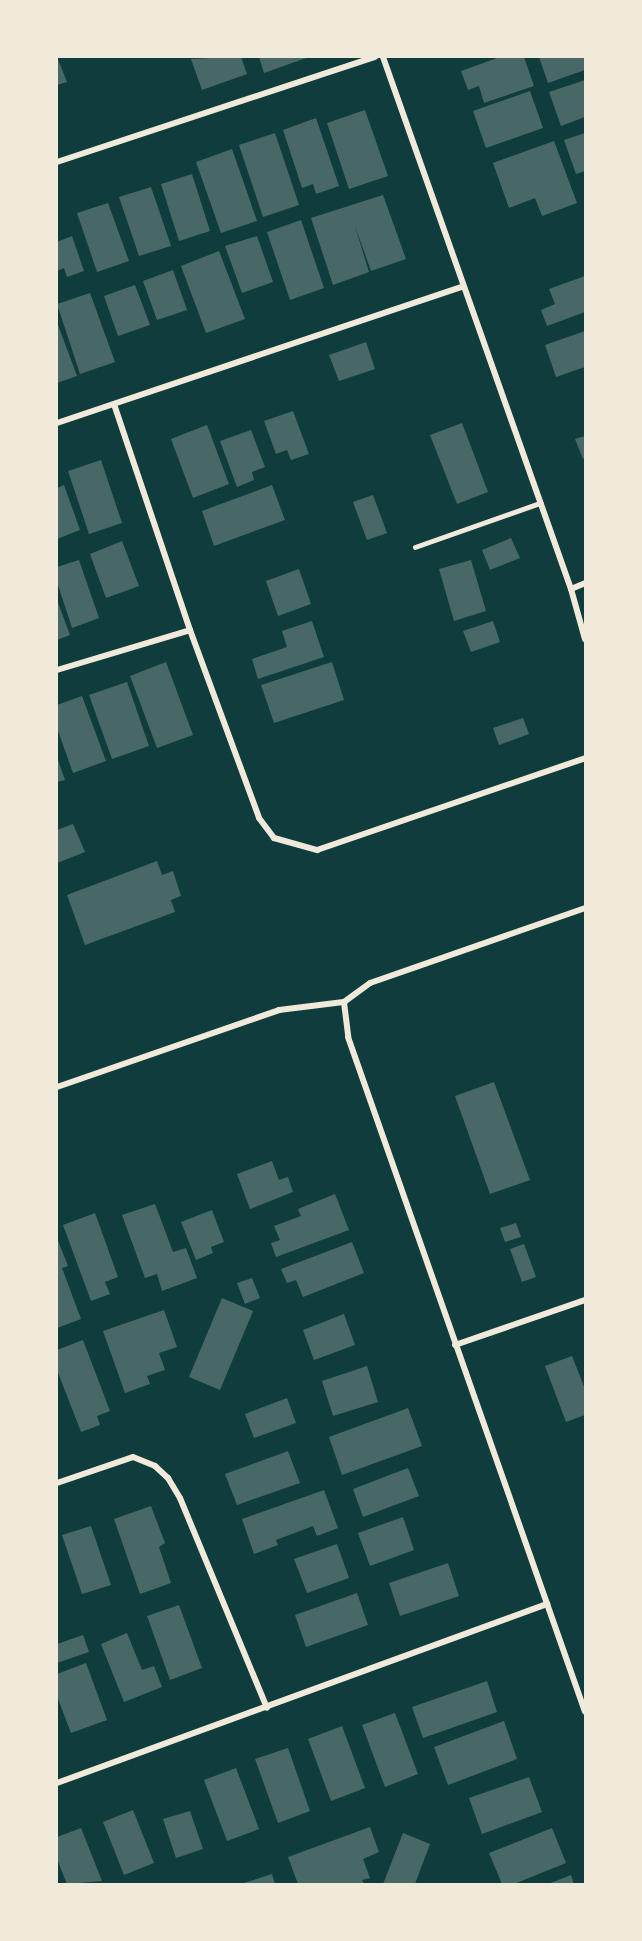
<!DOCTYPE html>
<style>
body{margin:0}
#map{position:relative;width:642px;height:1941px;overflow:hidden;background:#0f3d3e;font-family:"Public Sans",sans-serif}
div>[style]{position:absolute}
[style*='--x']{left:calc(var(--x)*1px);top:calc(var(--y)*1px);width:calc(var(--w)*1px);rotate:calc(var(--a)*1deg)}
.building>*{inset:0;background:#486865}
.service>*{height:4.5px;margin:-2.25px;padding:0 2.25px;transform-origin:2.25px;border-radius:2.25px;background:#f1e9da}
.minor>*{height:6px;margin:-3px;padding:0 3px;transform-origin:3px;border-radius:3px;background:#f1e9da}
span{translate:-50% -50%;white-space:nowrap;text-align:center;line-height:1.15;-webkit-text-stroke:5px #f1e9da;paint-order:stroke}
.frame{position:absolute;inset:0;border:58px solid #f1e9da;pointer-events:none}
</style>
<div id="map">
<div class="building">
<i style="clip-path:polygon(57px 57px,67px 82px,57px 85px)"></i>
<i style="clip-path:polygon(232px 57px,241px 57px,247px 74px,202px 90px,191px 59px)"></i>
<i style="clip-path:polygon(259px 57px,309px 57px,264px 73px)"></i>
<i style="clip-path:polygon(500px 57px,524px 57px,534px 86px,484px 103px,479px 86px,468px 90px,461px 71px)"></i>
<i style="clip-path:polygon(539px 57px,585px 57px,585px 70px,548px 83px)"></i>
<i style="clip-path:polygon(585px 80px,585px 117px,561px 126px,549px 92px)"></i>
<i style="clip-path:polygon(530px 91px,543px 128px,486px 148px,473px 111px)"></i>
<i style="clip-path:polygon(365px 110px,388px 176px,349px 189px,327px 123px)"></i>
<i style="clip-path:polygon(316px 118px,339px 186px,316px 194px,313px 184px,302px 188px,283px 130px)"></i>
<i style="clip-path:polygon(275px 133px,299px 205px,263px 217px,239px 145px)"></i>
<i style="clip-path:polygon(585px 133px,585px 171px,576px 174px,564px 140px)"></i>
<i style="clip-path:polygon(554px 141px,577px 203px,542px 216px,535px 198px,509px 208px,493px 163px)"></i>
<i style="clip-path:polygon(232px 149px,257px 221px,221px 233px,196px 162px)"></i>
<i style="clip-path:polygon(192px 174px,210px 231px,179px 241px,161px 184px)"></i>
<i style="clip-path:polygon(151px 187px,171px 246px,139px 256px,119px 197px)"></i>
<i style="clip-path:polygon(383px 195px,406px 259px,371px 271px,355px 226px,369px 272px,333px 285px,311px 218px)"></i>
<i style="clip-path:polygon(108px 203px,129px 261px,97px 272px,77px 213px)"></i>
<i style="clip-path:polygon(301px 220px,324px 288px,290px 300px,267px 232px)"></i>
<i style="clip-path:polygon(72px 236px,84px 271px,67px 277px,64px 268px,57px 271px,57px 242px)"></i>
<i style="clip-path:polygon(257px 236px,273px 282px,242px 293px,225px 246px)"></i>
<i style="clip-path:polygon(219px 251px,245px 319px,206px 333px,181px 266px)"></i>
<i style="clip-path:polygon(173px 270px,187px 310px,157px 320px,143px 281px)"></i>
<i style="clip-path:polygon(585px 276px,585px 312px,547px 326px,541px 310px,555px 304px,549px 289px)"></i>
<i style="clip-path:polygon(135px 285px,150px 325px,118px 336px,104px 296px)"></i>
<i style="clip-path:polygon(90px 293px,115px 362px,80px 374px,57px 304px)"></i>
<i style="clip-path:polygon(57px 322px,77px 376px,57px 383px)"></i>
<i style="clip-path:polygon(585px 331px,585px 367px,556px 377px,545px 345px)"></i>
<i style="clip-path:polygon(366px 342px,375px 369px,339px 381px,329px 355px)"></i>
<i style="clip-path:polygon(293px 411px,309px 454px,291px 460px,287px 450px,276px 454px,264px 421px)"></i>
<i style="clip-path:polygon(462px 423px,488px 492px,457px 504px,430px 435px)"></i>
<i style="clip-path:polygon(207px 425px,229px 484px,193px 498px,171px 439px)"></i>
<i style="clip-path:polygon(251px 430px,265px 467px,252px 472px,254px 480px,237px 487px,220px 441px)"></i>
<i style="clip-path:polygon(585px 436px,585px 458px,583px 459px,575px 439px)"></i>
<i style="clip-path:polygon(101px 460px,122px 523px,89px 534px,68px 471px)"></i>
<i style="clip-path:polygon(64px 485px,80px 530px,57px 539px,57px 488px)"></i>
<i style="clip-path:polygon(272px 485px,285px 520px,214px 546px,202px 511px)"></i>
<i style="clip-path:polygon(373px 495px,387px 533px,367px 540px,353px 502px)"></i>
<i style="clip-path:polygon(511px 538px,520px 558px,490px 570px,482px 550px)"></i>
<i style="clip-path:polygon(122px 541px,139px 586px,106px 598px,90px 554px)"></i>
<i style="clip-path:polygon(79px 560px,99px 618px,72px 628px,57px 582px,57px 567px)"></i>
<i style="clip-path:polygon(471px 560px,486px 611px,454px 621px,439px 569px)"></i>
<i style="clip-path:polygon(299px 569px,311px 604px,278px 616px,266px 581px)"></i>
<i style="clip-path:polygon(57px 600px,70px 635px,57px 640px)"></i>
<i style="clip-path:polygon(312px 621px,324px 657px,258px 679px,252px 659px,287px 647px,282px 631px)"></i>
<i style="clip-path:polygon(493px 621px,500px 642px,471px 652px,463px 631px)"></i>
<i style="clip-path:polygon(166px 662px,193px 735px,157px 748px,130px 676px)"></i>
<i style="clip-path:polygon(332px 662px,344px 700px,274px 723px,261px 685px)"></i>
<i style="clip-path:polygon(127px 682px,149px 746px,112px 759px,89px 695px)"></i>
<i style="clip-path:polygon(82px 696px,106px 761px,73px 773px,57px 728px,57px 705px)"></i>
<i style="clip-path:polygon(523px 718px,529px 734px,499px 745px,493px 728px)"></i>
<i style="clip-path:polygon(57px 757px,65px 780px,57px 782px)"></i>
<i style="clip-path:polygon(73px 824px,85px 852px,57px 863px,57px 830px)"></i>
<i style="clip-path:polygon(157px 861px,162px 875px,173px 871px,181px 896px,171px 900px,175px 912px,85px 945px,67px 895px)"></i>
<i style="clip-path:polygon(494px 1082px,530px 1180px,490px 1194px,455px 1096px)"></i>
<i style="clip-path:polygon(272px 1161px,279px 1180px,288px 1177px,293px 1192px,250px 1209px,237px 1174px)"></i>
<i style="clip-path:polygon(335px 1194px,349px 1230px,276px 1257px,271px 1243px,280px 1240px,274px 1226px,301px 1216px,298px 1209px)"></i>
<i style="clip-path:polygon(155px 1204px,173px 1252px,186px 1248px,197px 1278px,162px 1291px,157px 1274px,145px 1278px,122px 1215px)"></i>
<i style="clip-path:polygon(212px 1210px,224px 1242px,211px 1247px,213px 1253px,196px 1260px,181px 1222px)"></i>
<i style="clip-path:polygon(95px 1213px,118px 1277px,105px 1282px,110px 1294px,91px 1301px,63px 1225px)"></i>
<i style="clip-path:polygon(516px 1223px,521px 1237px,505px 1242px,500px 1228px)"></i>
<i style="clip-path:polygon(57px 1238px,68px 1266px,62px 1268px,81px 1319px,57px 1328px)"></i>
<i style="clip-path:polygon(352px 1242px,364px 1273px,303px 1297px,296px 1280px,287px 1283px,281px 1269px)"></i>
<i style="clip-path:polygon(524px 1244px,536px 1277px,522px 1282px,510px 1249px)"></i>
<i style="clip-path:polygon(252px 1278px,260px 1298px,245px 1304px,237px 1283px)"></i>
<i style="clip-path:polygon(222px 1298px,253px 1311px,220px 1390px,189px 1377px)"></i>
<i style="clip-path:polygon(164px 1310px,177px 1347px,159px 1353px,165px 1370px,147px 1376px,150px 1384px,125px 1393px,103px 1331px)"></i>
<i style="clip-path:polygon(344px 1314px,355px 1345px,314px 1360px,303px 1330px)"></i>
<i style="clip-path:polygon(83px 1340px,110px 1411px,97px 1416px,100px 1425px,81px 1432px,57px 1370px,57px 1350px)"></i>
<i style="clip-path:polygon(572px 1356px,585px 1389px,585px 1415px,566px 1422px,545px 1366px)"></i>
<i style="clip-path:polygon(367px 1366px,378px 1402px,333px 1416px,322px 1381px)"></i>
<i style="clip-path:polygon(287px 1398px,296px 1423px,254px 1438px,245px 1414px)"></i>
<i style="clip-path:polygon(408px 1408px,422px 1446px,342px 1475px,329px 1437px)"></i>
<i style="clip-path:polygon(288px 1451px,300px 1483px,237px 1505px,225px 1474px)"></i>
<i style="clip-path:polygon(408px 1468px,419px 1496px,363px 1517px,353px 1489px)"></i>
<i style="clip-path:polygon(324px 1490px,338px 1528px,317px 1536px,313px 1526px,276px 1540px,278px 1545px,254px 1554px,242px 1519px)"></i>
<i style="clip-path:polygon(151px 1506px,165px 1543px,159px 1547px,171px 1583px,140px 1594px,114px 1519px)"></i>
<i style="clip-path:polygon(403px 1517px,414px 1550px,370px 1566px,358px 1533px)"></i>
<i style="clip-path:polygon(91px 1526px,111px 1585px,82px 1594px,62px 1535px)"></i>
<i style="clip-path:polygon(337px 1544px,349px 1578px,307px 1593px,294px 1559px)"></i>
<i style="clip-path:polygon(448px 1563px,459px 1596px,400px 1616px,389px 1583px)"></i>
<i style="clip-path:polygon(357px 1593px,368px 1625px,306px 1647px,295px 1615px)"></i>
<i style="clip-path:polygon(179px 1605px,202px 1668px,170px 1680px,147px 1616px)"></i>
<i style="clip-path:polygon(127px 1633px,142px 1670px,154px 1666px,162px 1687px,124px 1702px,101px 1644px)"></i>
<i style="clip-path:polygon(83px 1635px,89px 1652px,57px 1663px,57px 1644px)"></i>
<i style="clip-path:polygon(86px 1663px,107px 1720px,71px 1733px,57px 1696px,57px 1674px)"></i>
<i style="clip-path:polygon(487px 1681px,497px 1712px,423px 1738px,412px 1707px)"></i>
<i style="clip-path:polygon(395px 1713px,418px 1774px,385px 1787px,362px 1725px)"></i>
<i style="clip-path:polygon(504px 1721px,517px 1759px,448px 1785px,434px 1747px)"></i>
<i style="clip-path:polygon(342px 1726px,365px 1788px,331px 1801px,308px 1739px)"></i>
<i style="clip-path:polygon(288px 1748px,310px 1811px,278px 1823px,255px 1759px)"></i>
<i style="clip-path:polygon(236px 1768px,259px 1829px,227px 1841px,204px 1780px)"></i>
<i style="clip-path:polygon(529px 1777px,542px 1812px,482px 1834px,469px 1798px)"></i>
<i style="clip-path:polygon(133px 1810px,154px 1863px,124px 1875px,103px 1822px)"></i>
<i style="clip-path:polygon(190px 1811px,203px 1849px,176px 1858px,163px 1819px)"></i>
<i style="clip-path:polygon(370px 1827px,379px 1852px,363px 1859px,370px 1878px,362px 1880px,364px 1884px,298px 1884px,288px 1857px)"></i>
<i style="clip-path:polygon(81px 1828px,102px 1881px,67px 1884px,57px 1859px,57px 1837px)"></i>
<i style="clip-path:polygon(552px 1828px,566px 1863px,514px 1884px,502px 1884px,489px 1853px)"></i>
<i style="clip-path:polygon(403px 1833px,430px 1844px,415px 1884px,383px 1884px)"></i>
<i style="clip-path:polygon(272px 1874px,275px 1884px,241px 1884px)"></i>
<i style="clip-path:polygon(571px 1875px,574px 1884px,548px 1884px)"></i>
</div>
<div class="service">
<i style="--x:415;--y:547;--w:133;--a:-19.4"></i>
</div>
<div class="minor">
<i style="--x:383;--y:57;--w:564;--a:70.54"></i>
<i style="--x:571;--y:589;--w:52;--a:74.4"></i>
<i style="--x:57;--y:162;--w:335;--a:-18.3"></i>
<i style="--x:57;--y:423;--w:427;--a:-18.6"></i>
<i style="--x:571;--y:589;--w:15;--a:-23"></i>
<i style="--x:190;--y:630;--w:200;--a:69.8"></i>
<i style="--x:259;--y:818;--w:25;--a:53"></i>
<i style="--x:274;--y:838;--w:45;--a:15.6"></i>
<i style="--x:317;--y:850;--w:283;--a:-18.9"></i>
<i style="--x:57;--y:670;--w:139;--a:-16.7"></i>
<i style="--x:190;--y:630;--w:235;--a:-108.6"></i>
<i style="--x:344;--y:1002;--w:35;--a:83"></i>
<i style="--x:348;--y:1037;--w:715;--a:70.65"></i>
<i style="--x:57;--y:1087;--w:235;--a:-19.1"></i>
<i style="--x:279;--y:1010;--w:65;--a:-7"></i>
<i style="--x:344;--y:1002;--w:32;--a:-36"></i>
<i style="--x:370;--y:983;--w:228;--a:-19.2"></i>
<i style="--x:455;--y:1345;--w:138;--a:-19.1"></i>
<i style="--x:57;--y:1483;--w:80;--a:-18.9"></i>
<i style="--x:133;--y:1457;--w:24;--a:22"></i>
<i style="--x:155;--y:1466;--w:18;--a:43"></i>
<i style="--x:168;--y:1478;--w:23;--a:59"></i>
<i style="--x:180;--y:1498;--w:227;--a:67.5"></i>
<i style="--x:57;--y:1783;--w:522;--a:-20.07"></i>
</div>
<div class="frame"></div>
</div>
